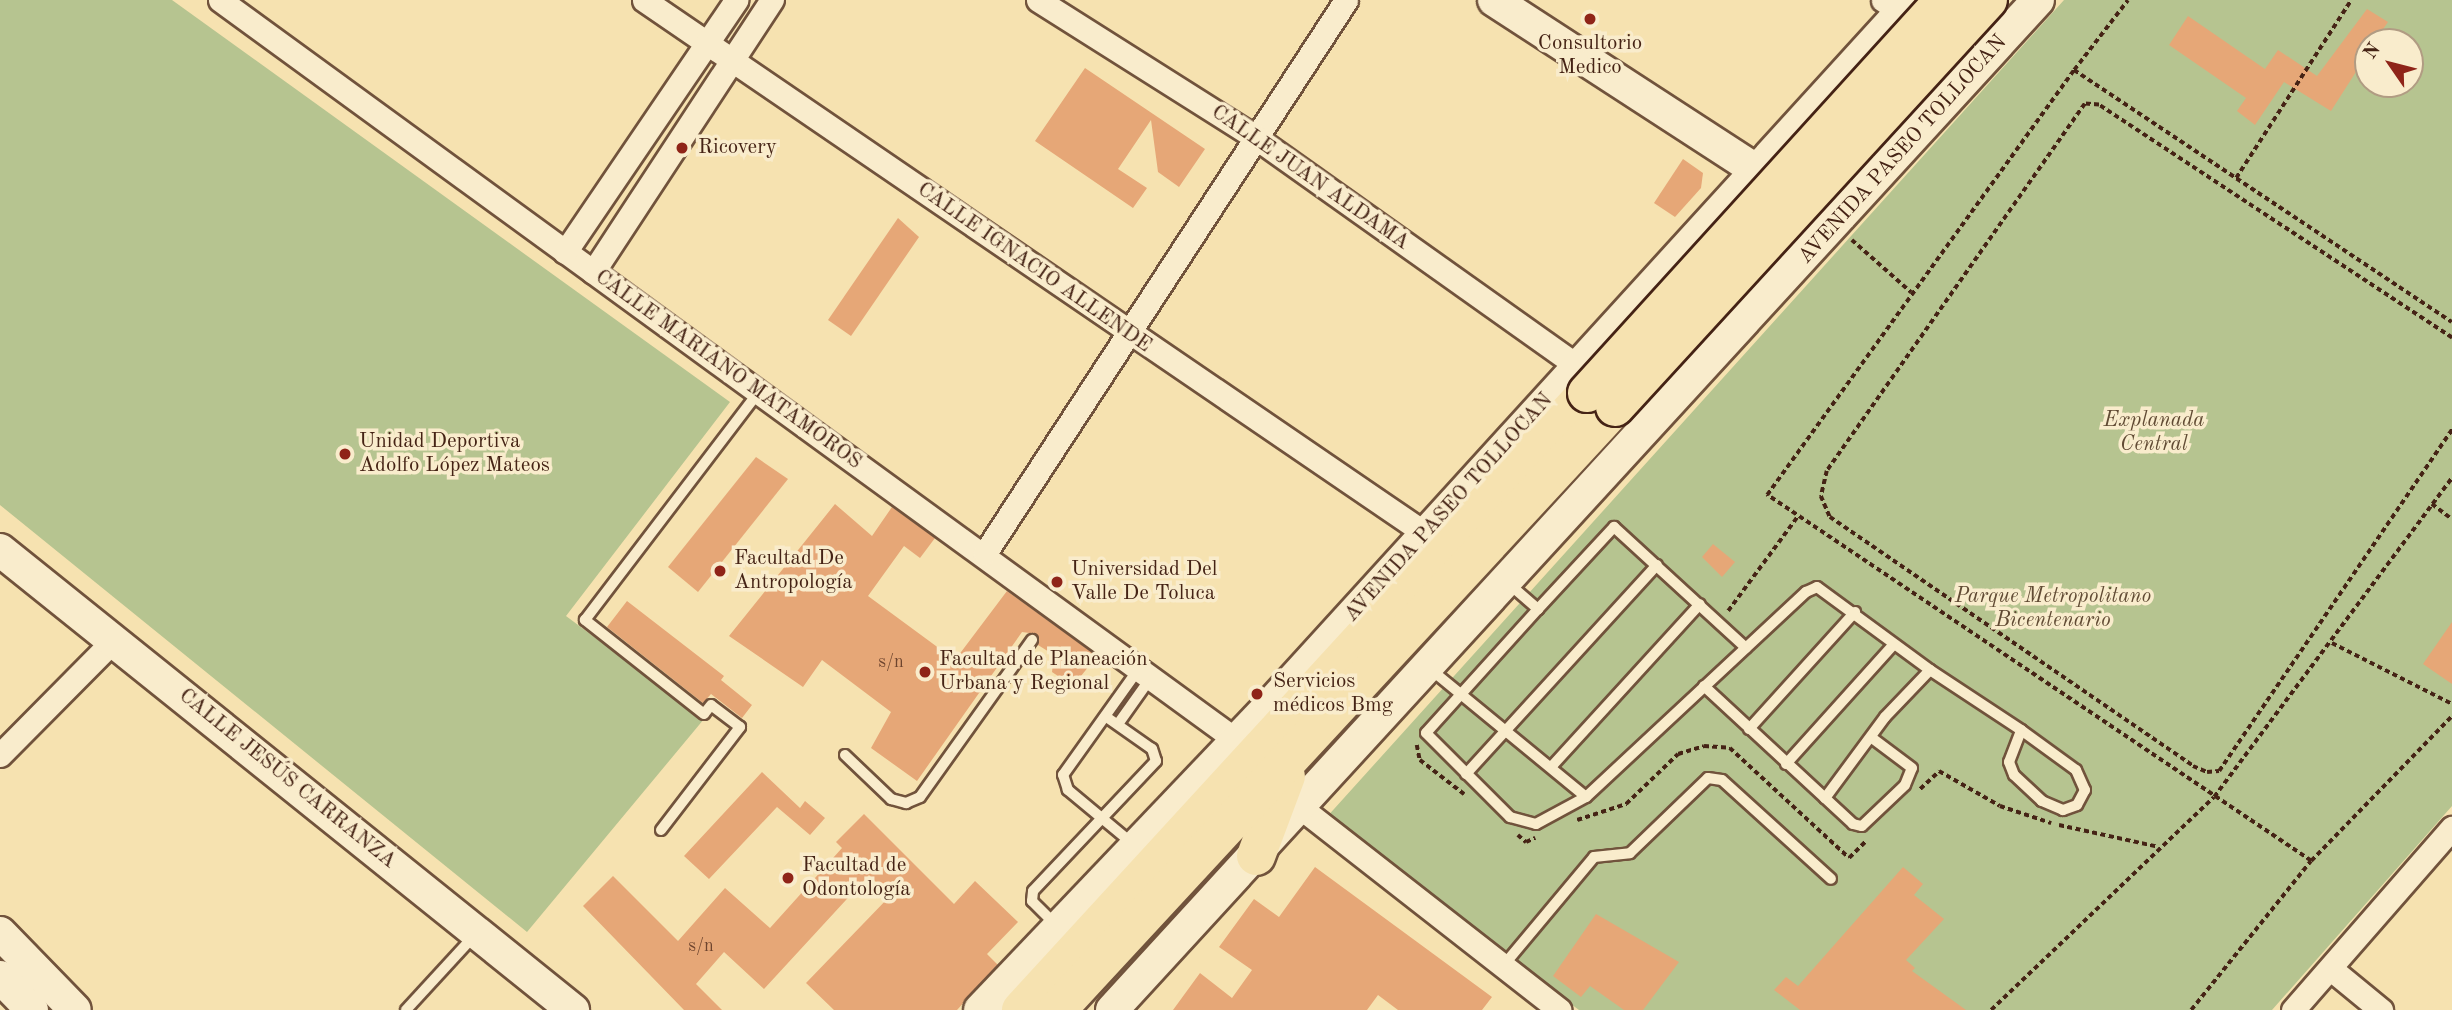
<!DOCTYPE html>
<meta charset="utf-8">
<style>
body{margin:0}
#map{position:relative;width:2452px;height:1010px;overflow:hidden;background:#f6e2b0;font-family:"Old Standard TT",serif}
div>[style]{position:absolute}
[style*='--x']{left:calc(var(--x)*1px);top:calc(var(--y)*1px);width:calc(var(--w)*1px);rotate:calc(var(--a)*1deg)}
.green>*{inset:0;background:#b6c490}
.building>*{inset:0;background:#e6a777}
.path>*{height:3.5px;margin-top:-1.75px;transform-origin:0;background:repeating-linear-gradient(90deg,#452315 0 5px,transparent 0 8.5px)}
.roads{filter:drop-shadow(2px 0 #71533c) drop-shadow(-2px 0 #71533c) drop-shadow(0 2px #71533c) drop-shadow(0 -2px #71533c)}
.lane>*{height:10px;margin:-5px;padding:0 5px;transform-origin:5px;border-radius:5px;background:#f9eccc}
.street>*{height:23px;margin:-11.5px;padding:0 11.5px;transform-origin:11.5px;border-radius:11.5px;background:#f9eccc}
.secondary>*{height:32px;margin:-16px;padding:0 16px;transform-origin:16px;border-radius:16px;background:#f9eccc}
.highway>*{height:38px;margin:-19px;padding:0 19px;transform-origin:19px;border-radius:19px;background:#f6e2b0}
.bridges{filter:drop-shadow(2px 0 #452315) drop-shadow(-2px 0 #452315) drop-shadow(0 2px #452315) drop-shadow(0 -2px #452315)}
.highway-bridge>*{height:38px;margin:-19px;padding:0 19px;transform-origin:19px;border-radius:19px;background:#f6e2b0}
.dots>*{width:19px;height:19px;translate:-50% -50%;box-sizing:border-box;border:4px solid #f9eccc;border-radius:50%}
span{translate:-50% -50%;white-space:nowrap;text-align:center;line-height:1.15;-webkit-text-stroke:7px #f9eccc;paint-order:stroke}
.number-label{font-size:18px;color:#6d442e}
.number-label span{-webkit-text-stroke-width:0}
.poi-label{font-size:21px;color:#452315}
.left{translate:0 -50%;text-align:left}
.street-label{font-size:21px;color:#452315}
.park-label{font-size:21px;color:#614b34;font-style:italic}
.north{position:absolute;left:2354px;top:28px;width:70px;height:70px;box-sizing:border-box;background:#f9eccc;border:2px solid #b19c83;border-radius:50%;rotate:305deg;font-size:19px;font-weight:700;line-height:28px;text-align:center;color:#452315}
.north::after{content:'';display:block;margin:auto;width:24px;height:32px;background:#8f2418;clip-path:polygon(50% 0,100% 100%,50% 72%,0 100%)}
</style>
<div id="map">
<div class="green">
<i style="clip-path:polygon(0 0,172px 0,730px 402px,566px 616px,704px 719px,527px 932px,0 505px)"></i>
<i style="clip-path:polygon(evenodd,2064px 0,2452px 0,2452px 806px,2272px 1010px,1579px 1010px,1325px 819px,2064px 0,2368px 42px,2410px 42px,2410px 84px,2368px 84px,2368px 42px)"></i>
</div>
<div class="building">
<i style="clip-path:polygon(2367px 9px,2388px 22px,2374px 42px,2368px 42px,2368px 53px,2331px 111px,2284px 82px,2255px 125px,2237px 111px,2246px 98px,2169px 45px,2188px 16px,2265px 69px,2278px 50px,2317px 76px)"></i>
<i style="clip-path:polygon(1085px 68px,1205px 149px,1179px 187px,1158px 172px,1151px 120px,1118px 169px,1147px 188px,1133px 208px,1035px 141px)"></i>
<i style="clip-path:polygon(1683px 159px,1703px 173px,1701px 188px,1675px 217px,1654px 203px)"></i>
<i style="clip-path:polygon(898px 218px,919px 237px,851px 336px,828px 320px)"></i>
<i style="clip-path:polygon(756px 457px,788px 479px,698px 592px,668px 567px)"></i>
<i style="clip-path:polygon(835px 504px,872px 536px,892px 507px,935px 538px,920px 558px,904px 546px,868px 596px,955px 660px,1007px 591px,1097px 656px,1073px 686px,1052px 672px,1054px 655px,1038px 645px,1037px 634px,1022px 632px,917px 781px,871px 748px,891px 712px,822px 660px,803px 687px,729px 636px)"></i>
<i style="clip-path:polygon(1713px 544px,1735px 562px,1722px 577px,1702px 557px)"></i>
<i style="clip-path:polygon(627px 601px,724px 676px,721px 680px,752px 705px,742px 718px,711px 694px,703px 703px,607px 627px)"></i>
<i style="clip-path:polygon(2452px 622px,2452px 684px,2423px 664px)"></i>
<i style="clip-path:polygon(762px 772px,800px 808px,805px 801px,825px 818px,810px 835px,777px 807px,709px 879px,684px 856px)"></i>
<i style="clip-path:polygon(864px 814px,954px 904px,975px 881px,1018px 922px,987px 954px,998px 965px,957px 1010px,834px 1010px,806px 983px,890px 896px,869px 875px,764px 989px,724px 952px,696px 984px,722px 1010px,684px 1010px,583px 906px,613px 876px,678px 941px,725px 888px,770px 928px,842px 848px,836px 842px)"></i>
<i style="clip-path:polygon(1315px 867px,1492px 997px,1482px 1010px,1398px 1010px,1378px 995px,1367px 1010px,1173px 1010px,1200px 973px,1232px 998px,1252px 970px,1219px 947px,1254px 899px,1279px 917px)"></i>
<i style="clip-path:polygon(1903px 867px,1923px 884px,1914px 895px,1944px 919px,1906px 960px,1915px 968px,1912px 971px,1966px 1010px,1800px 1010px,1774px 990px,1786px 977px,1798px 986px)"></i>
<i style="clip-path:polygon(1596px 914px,1679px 962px,1643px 1010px,1624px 1010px,1590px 986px,1581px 997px,1553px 976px)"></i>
</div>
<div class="path">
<i style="--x:2074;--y:70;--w:88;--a:-52.4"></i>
<i style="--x:2236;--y:178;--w:212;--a:-57.1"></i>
<i style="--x:1852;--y:240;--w:79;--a:41.4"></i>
<i style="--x:2452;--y:338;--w:423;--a:-146.6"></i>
<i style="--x:2099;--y:105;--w:14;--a:-176"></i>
<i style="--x:2085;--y:104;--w:449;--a:125.1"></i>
<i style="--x:1827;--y:471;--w:26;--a:103"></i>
<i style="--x:1821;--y:496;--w:23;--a:67"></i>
<i style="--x:1830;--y:517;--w:440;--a:34.4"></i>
<i style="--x:2193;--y:766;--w:15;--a:23"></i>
<i style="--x:2207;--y:772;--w:12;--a:-5"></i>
<i style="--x:2219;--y:771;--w:414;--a:-55.7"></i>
<i style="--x:2432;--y:504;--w:25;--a:37"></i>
<i style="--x:1728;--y:611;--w:118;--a:-53.6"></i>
<i style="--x:2332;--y:643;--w:135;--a:26.9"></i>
<i style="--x:1417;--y:745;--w:15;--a:79"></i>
<i style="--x:1420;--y:760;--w:56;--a:37.7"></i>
<i style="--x:1920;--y:789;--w:26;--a:-43"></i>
<i style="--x:1939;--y:771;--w:70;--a:29.8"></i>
<i style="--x:2000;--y:806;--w:54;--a:18.4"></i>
<i style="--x:1577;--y:820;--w:52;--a:-18.1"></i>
<i style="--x:1626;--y:804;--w:72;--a:-43.9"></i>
<i style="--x:1678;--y:754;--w:27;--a:-17"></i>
<i style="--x:1704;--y:746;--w:26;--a:4"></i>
<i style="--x:1730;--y:748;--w:162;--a:42.7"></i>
<i style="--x:1849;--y:858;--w:25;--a:-45"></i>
<i style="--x:2059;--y:825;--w:102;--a:12.4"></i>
<i style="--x:1518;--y:835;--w:11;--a:41"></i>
<i style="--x:1526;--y:842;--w:10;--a:-24"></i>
<i style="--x:2311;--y:861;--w:202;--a:-45.8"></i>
<i style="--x:1991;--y:1010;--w:308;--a:-43.7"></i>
<i style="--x:2214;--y:797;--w:398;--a:-53.3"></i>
<i style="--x:2191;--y:1010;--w:191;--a:-51.2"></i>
<i style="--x:2311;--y:861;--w:656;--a:-146.07"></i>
<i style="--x:1767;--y:495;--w:524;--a:-54.16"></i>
<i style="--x:2074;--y:70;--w:454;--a:33.7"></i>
</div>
<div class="roads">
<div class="lane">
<i style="--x:1508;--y:583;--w:40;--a:41"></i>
<i style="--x:1538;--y:609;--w:167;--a:132.1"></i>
<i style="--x:1426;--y:733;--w:119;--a:45"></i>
<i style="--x:1510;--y:817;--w:27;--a:15"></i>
<i style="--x:1536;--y:824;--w:57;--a:-28.4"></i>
<i style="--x:1586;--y:797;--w:301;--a:-43"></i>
<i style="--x:1806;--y:592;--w:12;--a:-24"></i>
<i style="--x:1817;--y:587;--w:140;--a:36.3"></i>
<i style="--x:1930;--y:670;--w:65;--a:133.8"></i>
<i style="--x:1885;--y:717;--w:101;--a:126.5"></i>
<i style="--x:1538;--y:609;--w:112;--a:-47.2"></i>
<i style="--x:1614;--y:527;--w:179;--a:42.5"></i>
<i style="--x:1429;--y:668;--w:203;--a:39.4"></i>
<i style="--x:1930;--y:670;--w:109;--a:33.4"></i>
<i style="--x:2021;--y:730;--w:68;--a:36"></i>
<i style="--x:2076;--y:770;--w:22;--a:66"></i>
<i style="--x:2085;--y:790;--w:17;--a:118"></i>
<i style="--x:2077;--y:805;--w:15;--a:160"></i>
<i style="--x:2063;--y:810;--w:23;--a:-157"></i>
<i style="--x:2042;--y:801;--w:38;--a:-137"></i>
<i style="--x:2014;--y:775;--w:14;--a:-111"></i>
<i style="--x:2009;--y:762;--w:34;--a:-69"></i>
<i style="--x:1704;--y:686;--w:203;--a:42.8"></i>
<i style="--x:1853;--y:824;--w:9;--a:13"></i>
<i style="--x:1862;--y:826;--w:59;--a:-43.6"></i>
<i style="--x:1905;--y:785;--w:18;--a:-68"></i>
<i style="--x:1912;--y:768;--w:50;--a:-143.1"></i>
<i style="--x:1118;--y:724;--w:55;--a:-54.6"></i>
<i style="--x:1749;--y:729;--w:158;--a:-47.8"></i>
<i style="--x:845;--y:755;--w:64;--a:43.7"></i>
<i style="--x:891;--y:799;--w:16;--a:15"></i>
<i style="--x:906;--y:803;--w:15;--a:-23"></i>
<i style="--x:920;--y:797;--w:193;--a:-54.5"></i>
<i style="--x:1786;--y:764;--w:161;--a:-48"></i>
<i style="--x:1552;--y:766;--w:219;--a:-47.6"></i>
<i style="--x:1466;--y:774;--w:283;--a:-47.6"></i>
<i style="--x:661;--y:830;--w:130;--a:-52.5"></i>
<i style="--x:740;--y:727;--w:36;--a:-143"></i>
<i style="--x:711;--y:705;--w:11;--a:128"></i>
<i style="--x:704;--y:714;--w:152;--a:-141.7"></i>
<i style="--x:585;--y:620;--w:284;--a:-52.7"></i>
<i style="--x:1133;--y:844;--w:85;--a:-140.3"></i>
<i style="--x:1068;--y:790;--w:16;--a:-108"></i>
<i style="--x:1063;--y:775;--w:129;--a:-54.5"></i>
<i style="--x:1056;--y:925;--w:34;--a:-135"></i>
<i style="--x:1032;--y:901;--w:10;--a:-84"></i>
<i style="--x:1033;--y:891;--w:179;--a:-46.6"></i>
<i style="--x:1156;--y:761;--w:13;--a:-108"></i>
<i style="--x:1152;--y:749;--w:57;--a:-144.9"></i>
<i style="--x:1503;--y:966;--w:142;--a:-50.1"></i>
<i style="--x:1594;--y:857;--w:36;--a:-6"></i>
<i style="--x:1630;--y:853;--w:108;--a:-43.9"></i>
<i style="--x:1708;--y:778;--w:14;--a:8"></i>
<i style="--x:1722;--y:780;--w:147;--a:42.2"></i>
<i style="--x:406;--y:1010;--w:102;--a:-47.4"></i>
</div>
<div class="street">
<i style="--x:220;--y:0;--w:1257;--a:36.07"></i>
<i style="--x:644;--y:0;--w:947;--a:34.33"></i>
<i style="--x:1038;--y:0;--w:257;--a:32.3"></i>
<i style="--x:1255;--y:137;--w:395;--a:35.4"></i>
<i style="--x:1883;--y:0;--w:22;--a:34"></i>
<i style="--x:565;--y:252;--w:305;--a:-55.8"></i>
<i style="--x:593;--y:272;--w:326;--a:-56.7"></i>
<i style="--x:985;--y:553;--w:660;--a:-56.86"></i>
<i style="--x:0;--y:755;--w:161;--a:-45.3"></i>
<i style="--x:1301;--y:808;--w:328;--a:38"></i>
<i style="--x:2331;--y:969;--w:65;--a:39.4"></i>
<i style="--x:2293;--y:1010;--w:242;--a:-48.9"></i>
</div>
<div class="secondary">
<i style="--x:1494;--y:0;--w:334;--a:33"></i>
<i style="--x:0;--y:550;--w:735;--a:38.76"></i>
<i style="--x:0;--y:933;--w:107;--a:45.8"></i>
<i style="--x:0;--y:977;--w:46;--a:45.9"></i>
<i style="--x:980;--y:1010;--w:422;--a:-46.4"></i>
<i style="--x:1271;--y:704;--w:952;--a:-47.68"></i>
<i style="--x:1112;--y:1010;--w:1370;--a:-47.48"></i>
</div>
<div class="highway">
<i style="--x:1256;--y:856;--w:85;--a:-69.4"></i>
<i style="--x:1021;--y:1010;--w:837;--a:-47.47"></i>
<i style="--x:1057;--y:1010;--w:822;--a:-47.22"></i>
</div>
</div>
<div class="bridges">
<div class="highway-bridge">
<i style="--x:1587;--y:393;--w:531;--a:-47.75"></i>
<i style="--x:1615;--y:407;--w:552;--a:-47.5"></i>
</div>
</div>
<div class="dots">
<i style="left:1590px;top:19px;background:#8f2418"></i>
<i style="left:682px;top:148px;background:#8f2418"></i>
<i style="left:345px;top:454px;background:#8f2418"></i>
<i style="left:720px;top:571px;background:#8f2418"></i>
<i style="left:1057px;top:582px;background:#8f2418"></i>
<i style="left:925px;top:672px;background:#8f2418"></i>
<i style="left:1257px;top:694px;background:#8f2418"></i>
<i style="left:788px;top:878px;background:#8f2418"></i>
</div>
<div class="number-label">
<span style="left:891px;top:662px">s/n</span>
<span style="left:701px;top:946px">s/n</span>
</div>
<div class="poi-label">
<span style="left:1590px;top:56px">Consultorio<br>Medico</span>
<span class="left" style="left:698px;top:148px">Ricovery</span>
<span class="left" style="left:359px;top:454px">Unidad Deportiva<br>Adolfo López Mateos</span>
<span class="left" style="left:734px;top:571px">Facultad De<br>Antropología</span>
<span class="left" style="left:1071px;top:582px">Universidad Del<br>Valle De Toluca</span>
<span class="left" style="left:939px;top:672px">Facultad de Planeación<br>Urbana y Regional</span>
<span class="left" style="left:1273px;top:694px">Servicios<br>médicos Bmg</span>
<span class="left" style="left:802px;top:878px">Facultad de<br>Odontología</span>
</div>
<div class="street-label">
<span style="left:1903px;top:150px;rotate:-48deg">AVENIDA PASEO TOLLOCAN</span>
<span style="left:1310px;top:178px;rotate:35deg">CALLE JUAN ALDAMA</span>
<span style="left:1034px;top:268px;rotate:35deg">CALLE IGNACIO ALLENDE</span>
<span style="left:728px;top:370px;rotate:36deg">CALLE MARIANO MATAMOROS</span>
<span style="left:1449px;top:508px;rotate:-48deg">AVENIDA PASEO TOLLOCAN</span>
<span style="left:287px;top:779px;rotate:39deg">CALLE JESÚS CARRANZA</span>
</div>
<div class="park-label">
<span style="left:2154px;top:433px">Explanada<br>Central</span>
<span style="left:2053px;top:609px">Parque Metropolitano<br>Bicentenario</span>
</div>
<div class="north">N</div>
</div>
